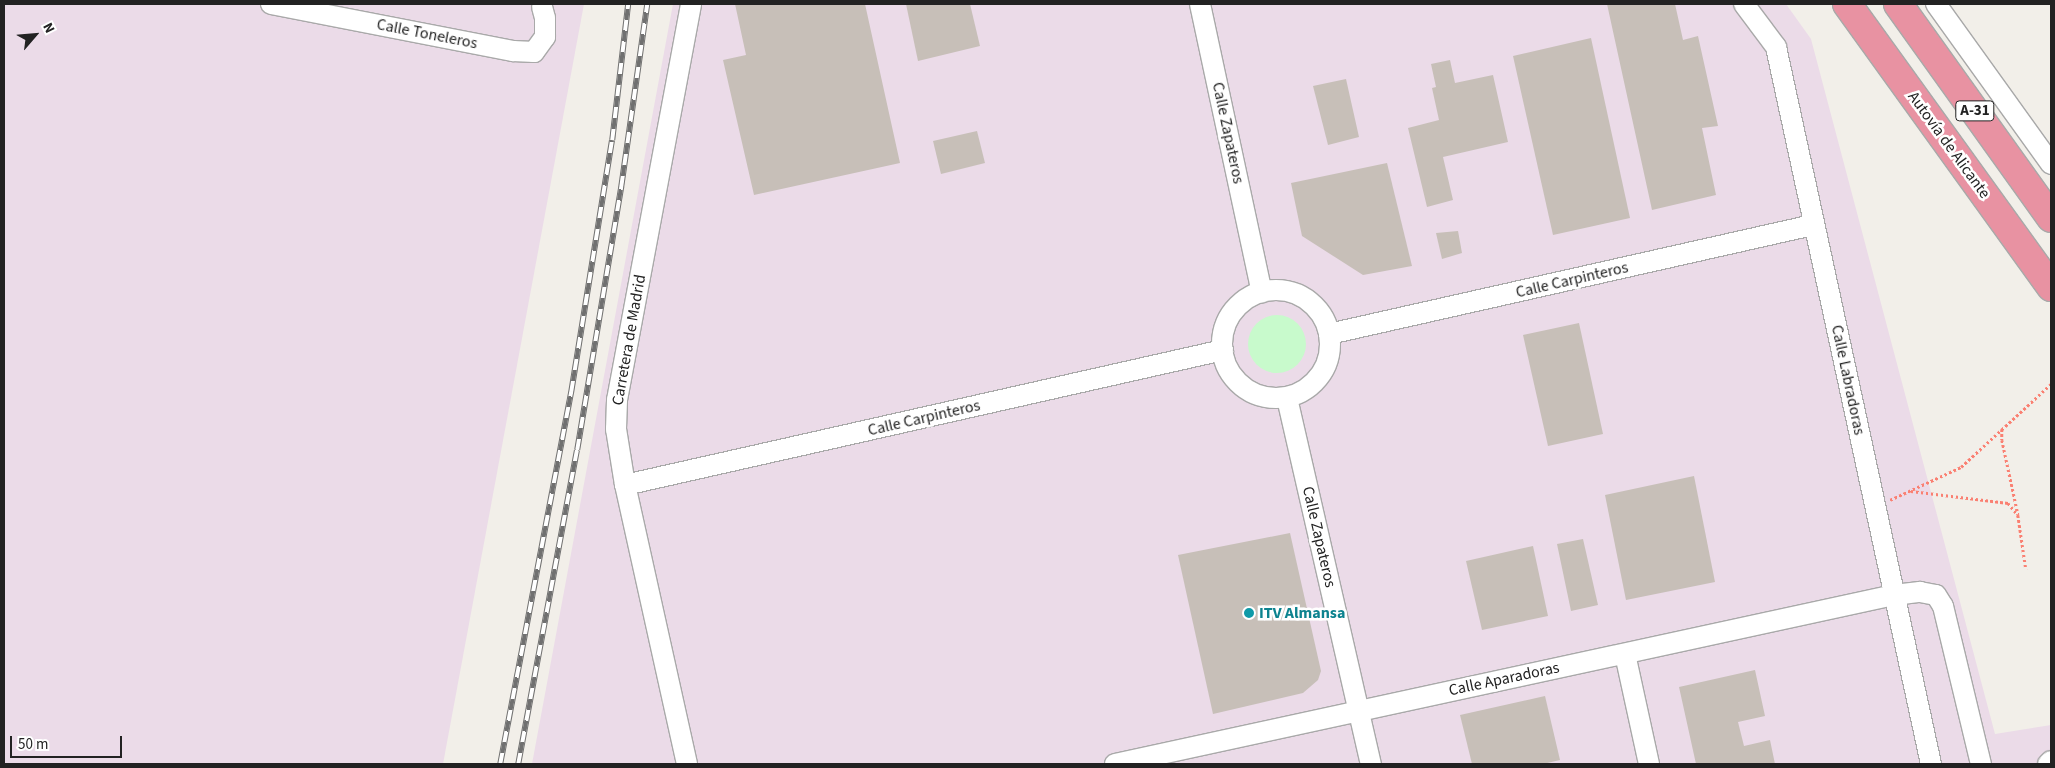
<!DOCTYPE html>
<meta charset="utf-8">
<style>
body{margin:0}
#map{position:relative;width:2055px;height:768px;overflow:hidden;background:#f2efe9;font-family:"Source Sans 3",sans-serif}
div>[style]{position:absolute}
[style*='--x']{left:calc(var(--x)*1px);top:calc(var(--y)*1px);width:calc(var(--w)*1px);rotate:calc(var(--a)*1deg)}
.industrial>*{inset:0;background:#ebdbe8}
.park>*{inset:0;background:#c8facc}
.round{border-radius:50%}
.building>*{inset:0;background:#c7bfb8}
.path>*{height:2.5px;margin-top:-1.25px;transform-origin:0;background:repeating-linear-gradient(90deg,#fa8072 0 2.5px,transparent 0 5px)}
.roads{filter:drop-shadow(1px 0 #a9a9a9) drop-shadow(-1px 0 #a9a9a9) drop-shadow(0 1px #a9a9a9) drop-shadow(0 -1px #a9a9a9)}
.minor>*{height:20px;margin:-10px;padding:0 10px;transform-origin:10px;border-radius:10px;background:#fff}
.minor>.ring{margin:-10px;padding:0;box-sizing:content-box;background:none;border:20px solid #fff;border-radius:50%}
.highway>*{height:28px;margin:-14px;padding:0 14px;transform-origin:14px;border-radius:14px;background:#e892a2}
.rail>*{height:5.5px;margin-top:-2.75px;transform-origin:0;background:repeating-linear-gradient(90deg,#fff 0 11px,#707070 0 22px);box-sizing:border-box;border-block:1px solid #707070}
.dots>*{width:14px;height:14px;translate:-50% -50%;box-sizing:border-box;border:2px solid #fff;border-radius:50%}
span{translate:-50% -50%;white-space:nowrap;text-align:center;line-height:1.15;-webkit-text-stroke:5px #fff;paint-order:stroke}
.shield-label span{padding:1px 4px;background:#fff;border:1px solid;border-radius:4px;-webkit-text-stroke-width:0}
.shield-label{font-size:15px;color:#222;font-weight:700}
.street-label{font-size:16px;color:#222}
.culture-label{font-size:16px;color:#0d838f;font-weight:700}
.left{translate:0 -50%;text-align:left}
.frame{position:absolute;inset:0;border:5px solid #222;pointer-events:none}
.north{position:absolute;left:10px;top:10px;width:50px;height:50px;-webkit-text-stroke:4px #fff;paint-order:stroke;rotate:63deg;font-size:14px;font-weight:700;line-height:20px;text-align:center;color:#222}
.north::after{content:'';display:block;margin:auto;width:18px;height:22px;background:#222;clip-path:polygon(50% 0,100% 100%,50% 72%,0 100%)}
.scale{position:absolute;left:10px;top:736px;width:112px;height:22px;box-sizing:border-box;border:2px solid #222;border-top:0;padding-left:6px;font-size:15px;line-height:18px;white-space:nowrap;color:#222;-webkit-text-stroke:4px #fff;paint-order:stroke}
</style>
<div id="map">
<div class="industrial">
<i style="clip-path:polygon(4px 4px,584px 4px,443px 764px,4px 764px)"></i>
<i style="clip-path:polygon(673px 4px,1786px 4px,1811px 39px,1995px 734px,2051px 725px,2051px 764px,532px 764px)"></i>
</div>
<div class="park">
<i class="round" style="left:1248px;top:315px;width:58px;height:58px"></i>
</div>
<div class="building">
<i style="clip-path:polygon(735px 4px,865px 4px,900px 163px,754px 195px,723px 60px,746px 55px)"></i>
<i style="clip-path:polygon(906px 4px,970px 4px,980px 46px,918px 61px)"></i>
<i style="clip-path:polygon(1607px 4px,1675px 4px,1683px 40px,1698px 36px,1718px 126px,1702px 128px,1716px 195px,1652px 210px)"></i>
<i style="clip-path:polygon(1591px 38px,1630px 218px,1553px 235px,1513px 56px)"></i>
<i style="clip-path:polygon(1450px 60px,1455px 83px,1493px 75px,1508px 142px,1443px 157px,1453px 200px,1427px 207px,1408px 128px,1439px 120px,1432px 88px,1436px 87px,1431px 64px)"></i>
<i style="clip-path:polygon(1346px 79px,1359px 137px,1328px 145px,1313px 86px)"></i>
<i style="clip-path:polygon(977px 131px,985px 163px,941px 174px,933px 141px)"></i>
<i style="clip-path:polygon(1387px 163px,1412px 266px,1363px 275px,1302px 236px,1291px 183px)"></i>
<i style="clip-path:polygon(1458px 231px,1462px 253px,1442px 259px,1436px 233px)"></i>
<i style="clip-path:polygon(1579px 323px,1603px 434px,1548px 446px,1523px 335px)"></i>
<i style="clip-path:polygon(1694px 476px,1715px 582px,1626px 600px,1605px 495px)"></i>
<i style="clip-path:polygon(1290px 533px,1321px 671px,1318px 680px,1303px 693px,1213px 714px,1178px 555px)"></i>
<i style="clip-path:polygon(1583px 539px,1598px 605px,1571px 611px,1557px 544px)"></i>
<i style="clip-path:polygon(1533px 546px,1548px 616px,1482px 630px,1466px 561px)"></i>
<i style="clip-path:polygon(1755px 670px,1765px 716px,1738px 722px,1744px 746px,1770px 740px,1775px 764px,1696px 764px,1679px 687px)"></i>
<i style="clip-path:polygon(1545px 696px,1560px 760px,1543px 764px,1472px 764px,1460px 715px)"></i>
</div>
<div class="path">
<i style="--x:2002;--y:429;--w:11;--a:90"></i>
<i style="--x:2002;--y:440;--w:76;--a:77.8"></i>
<i style="--x:1911;--y:491;--w:98;--a:7.1"></i>
<i style="--x:2008;--y:503;--w:16;--a:50"></i>
<i style="--x:2018;--y:515;--w:55;--a:81.6"></i>
<i style="--x:1890;--y:500;--w:78;--a:-24.9"></i>
<i style="--x:1961;--y:467;--w:122;--a:-42.7"></i>
</div>
<div class="roads">
<div class="minor">
<i style="--x:271;--y:4;--w:247;--a:11"></i>
<i style="--x:513;--y:51;--w:21;--a:3"></i>
<i style="--x:534;--y:52;--w:19;--a:-54"></i>
<i style="--x:545;--y:37;--w:19;--a:-90"></i>
<i style="--x:545;--y:18;--w:11;--a:-105"></i>
<i style="--x:1200;--y:4;--w:295;--a:77.9"></i>
<i style="--x:1744;--y:4;--w:54;--a:53.3"></i>
<i style="--x:1776;--y:47;--w:734;--a:77.8"></i>
<i style="--x:1936;--y:4;--w:197;--a:54.3"></i>
<i class="ring" style="left:1222px;top:290px;width:88px;height:88px"></i>
<i style="--x:1329;--y:334;--w:497;--a:-12.7"></i>
<i style="--x:1287;--y:398;--w:376;--a:77.1"></i>
<i style="--x:625;--y:485;--w:613;--a:-12.72"></i>
<i style="--x:1625;--y:654;--w:113;--a:77.7"></i>
<i style="--x:687;--y:764;--w:286;--a:-102.5"></i>
<i style="--x:625;--y:485;--w:57;--a:-99.1"></i>
<i style="--x:616;--y:429;--w:29;--a:-88"></i>
<i style="--x:617;--y:400;--w:403;--a:-79.4"></i>
<i style="--x:1115;--y:764;--w:797;--a:-12.24"></i>
<i style="--x:1894;--y:595;--w:26;--a:-7"></i>
<i style="--x:1920;--y:592;--w:16;--a:11"></i>
<i style="--x:1936;--y:595;--w:13;--a:58"></i>
<i style="--x:1943;--y:606;--w:163;--a:76.5"></i>
<i style="--x:2048;--y:764;--w:4;--a:-45"></i>
</div>
<div class="highway">
<i style="--x:1847;--y:4;--w:349;--a:54.2"></i>
<i style="--x:1898;--y:4;--w:263;--a:54.4"></i>
</div>
</div>
<div class="rail">
<i style="--x:500;--y:764;--w:379;--a:-79.2"></i>
<i style="--x:571;--y:392;--w:255;--a:-80.8"></i>
<i style="--x:612;--y:140;--w:137;--a:-83.3"></i>
<i style="--x:518;--y:764;--w:319;--a:-79.4"></i>
<i style="--x:577;--y:450;--w:267;--a:-80.5"></i>
<i style="--x:621;--y:187;--w:185;--a:-81.9"></i>
</div>
<div class="dots">
<i style="left:1249px;top:613px;background:#0f9aa8"></i>
</div>
<div class="shield-label">
<span style="left:1975px;top:111px">A-31</span>
</div>
<div class="street-label">
<span style="left:427px;top:34px;rotate:11deg">Calle Toneleros</span>
<span style="left:1228px;top:133px;rotate:78deg">Calle Zapateros</span>
<span style="left:1949px;top:145px;rotate:54deg">Autovía de Alicante</span>
<span style="left:1572px;top:280px;rotate:-13deg">Calle Carpinteros</span>
<span style="left:629px;top:340px;rotate:-80deg">Carretera de Madrid</span>
<span style="left:1848px;top:380px;rotate:78deg">Calle Labradoras</span>
<span style="left:924px;top:418px;rotate:-13deg">Calle Carpinteros</span>
<span style="left:1319px;top:537px;rotate:77deg">Calle Zapateros</span>
<span style="left:1504px;top:679px;rotate:-12deg">Calle Aparadoras</span>
</div>
<div class="culture-label">
<span class="left" style="left:1259px;top:613px">ITV Almansa</span>
</div>
<div class="frame"></div>
<div class="north">N</div>
<div class="scale">50 m</div>
</div>
